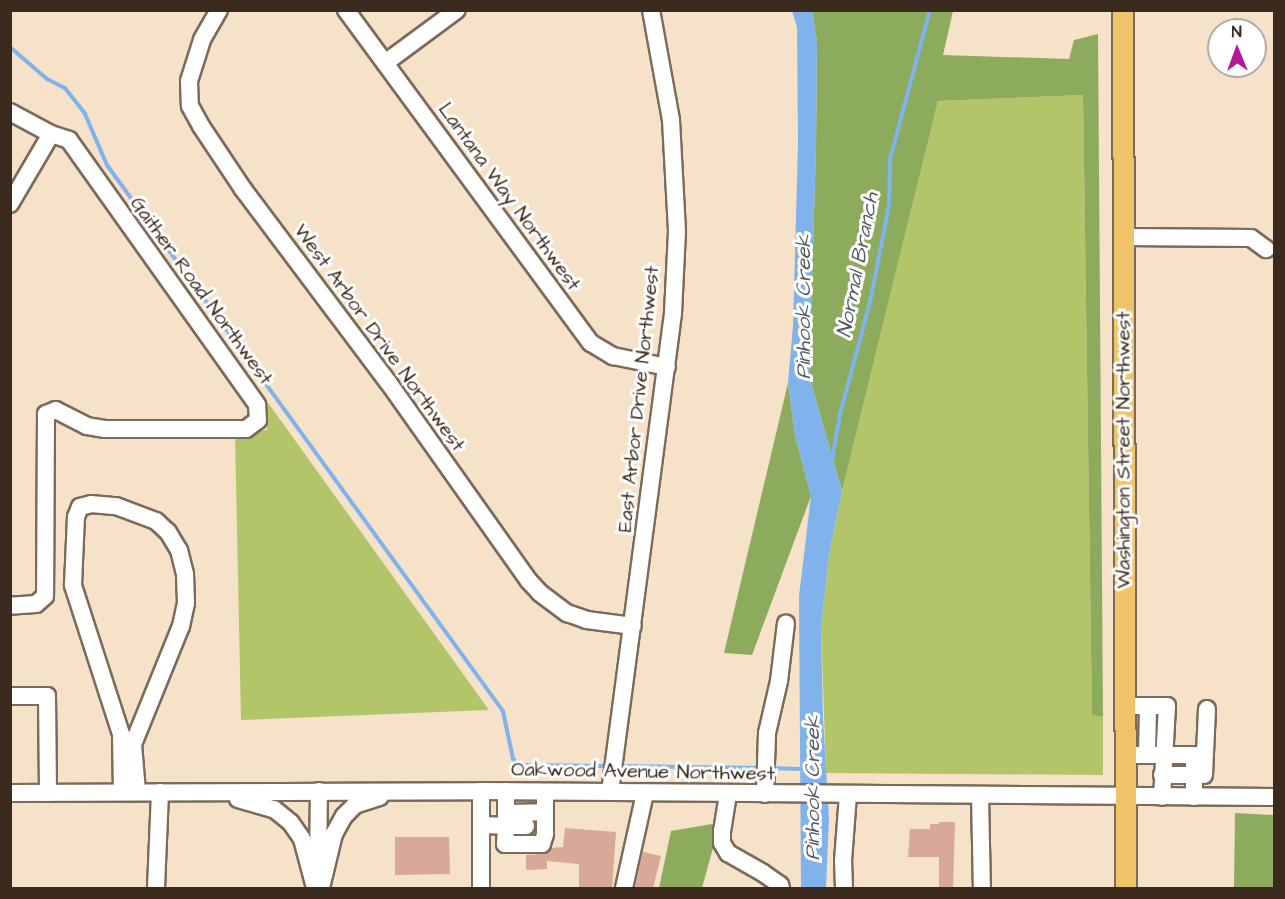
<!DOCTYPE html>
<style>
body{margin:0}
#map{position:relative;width:1285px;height:899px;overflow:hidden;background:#f6e1c9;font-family:"Architects Daughter",sans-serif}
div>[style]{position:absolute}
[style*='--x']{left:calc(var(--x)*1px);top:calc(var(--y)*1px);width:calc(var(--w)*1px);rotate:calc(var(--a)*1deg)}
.green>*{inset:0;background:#b2c669}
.forest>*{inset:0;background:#8dab5d}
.water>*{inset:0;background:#80b2ec}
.stream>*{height:4px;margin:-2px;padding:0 2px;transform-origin:2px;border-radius:2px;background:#80b2ec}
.building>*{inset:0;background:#d8a898}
.roads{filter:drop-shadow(2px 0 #7c6a5a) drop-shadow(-2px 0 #7c6a5a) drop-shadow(0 2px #7c6a5a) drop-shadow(0 -2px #7c6a5a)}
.minor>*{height:16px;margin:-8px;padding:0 8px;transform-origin:8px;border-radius:8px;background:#fff}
.major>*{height:20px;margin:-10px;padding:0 10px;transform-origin:10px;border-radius:10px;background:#efc469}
span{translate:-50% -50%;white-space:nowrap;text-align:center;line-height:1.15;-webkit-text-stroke:6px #fff;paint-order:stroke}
.street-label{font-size:20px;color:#3b2a1e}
.water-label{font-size:21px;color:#535a66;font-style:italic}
.frame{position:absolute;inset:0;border:12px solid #3b2a1e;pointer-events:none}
.north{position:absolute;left:1207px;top:18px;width:60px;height:60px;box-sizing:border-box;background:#fff;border:2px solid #b1aaa5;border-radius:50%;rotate:359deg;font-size:16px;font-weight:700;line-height:24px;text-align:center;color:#3b2a1e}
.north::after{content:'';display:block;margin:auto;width:21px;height:27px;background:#b5179e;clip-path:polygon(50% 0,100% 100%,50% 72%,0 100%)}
</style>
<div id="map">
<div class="green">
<i style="clip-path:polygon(1083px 95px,1092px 715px,1103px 717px,1103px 775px,826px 773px,821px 628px,829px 554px,842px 491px,938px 101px)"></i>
<i style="clip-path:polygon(266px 400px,489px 710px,241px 720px,235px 434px,267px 430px)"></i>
</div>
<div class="forest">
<i style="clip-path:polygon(812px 11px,953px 11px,943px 55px,1069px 59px,1074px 40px,1098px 34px,1103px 717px,1092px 715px,1083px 95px,938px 101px,842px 491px,809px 376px,816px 148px,817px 42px)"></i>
<i style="clip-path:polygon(788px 383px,795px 435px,811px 496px,752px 655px,724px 653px)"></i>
<i style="clip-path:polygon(1235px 813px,1274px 815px,1274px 888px,1234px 888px)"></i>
<i style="clip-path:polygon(712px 824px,713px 848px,702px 888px,659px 888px,671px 831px)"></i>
</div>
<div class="water">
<i style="clip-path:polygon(792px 11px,812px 11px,817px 42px,816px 148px,809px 376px,842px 491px,829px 554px,821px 628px,823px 717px,829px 818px,826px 888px,801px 888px,799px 596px,811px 496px,795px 435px,788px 383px,793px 326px,798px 144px,797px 27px)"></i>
</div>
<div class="stream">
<i style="--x:10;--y:47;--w:49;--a:40.9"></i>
<i style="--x:47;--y:79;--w:20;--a:27"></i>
<i style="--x:65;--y:88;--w:33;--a:52"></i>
<i style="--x:85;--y:114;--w:56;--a:66.7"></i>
<i style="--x:107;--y:165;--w:674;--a:54.05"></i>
<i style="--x:503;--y:711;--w:49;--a:78.2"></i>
<i style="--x:513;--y:759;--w:7;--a:45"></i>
<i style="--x:518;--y:764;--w:8;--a:7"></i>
<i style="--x:526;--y:765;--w:82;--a:0.7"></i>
<i style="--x:832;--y:460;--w:47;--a:-80.1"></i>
<i style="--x:840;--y:414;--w:116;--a:-75"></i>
<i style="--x:870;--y:302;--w:98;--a:-78.8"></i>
<i style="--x:889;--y:206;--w:47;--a:-88.8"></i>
<i style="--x:890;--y:159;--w:154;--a:-75"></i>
<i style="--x:618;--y:766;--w:143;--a:0.8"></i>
<i style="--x:771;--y:768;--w:35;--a:2"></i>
</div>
<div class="building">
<i style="clip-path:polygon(939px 822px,955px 822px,953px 888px,939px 888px,939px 857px,908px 857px,910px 829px,930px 829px,930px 824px,939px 824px)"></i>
<i style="clip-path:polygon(565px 828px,616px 832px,612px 888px,579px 888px,579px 864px,547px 861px,547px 869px,526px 870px,526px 855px,543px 854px,552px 848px,563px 847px)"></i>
<i style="clip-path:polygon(395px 837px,449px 837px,450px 874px,395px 875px)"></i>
<i style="clip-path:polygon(643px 852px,661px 856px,653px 888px,635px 888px)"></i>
</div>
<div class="roads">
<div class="minor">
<i style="--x:219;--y:10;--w:34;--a:120"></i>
<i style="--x:202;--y:40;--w:43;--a:107.6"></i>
<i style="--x:189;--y:81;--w:25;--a:88"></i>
<i style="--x:190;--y:106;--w:23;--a:61"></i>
<i style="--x:201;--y:126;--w:76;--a:56.3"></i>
<i style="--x:243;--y:189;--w:241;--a:53.1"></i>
<i style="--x:388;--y:382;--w:244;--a:54.7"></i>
<i style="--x:529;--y:581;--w:16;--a:47"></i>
<i style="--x:540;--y:593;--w:34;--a:37"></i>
<i style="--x:567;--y:613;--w:21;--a:19"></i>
<i style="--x:587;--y:620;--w:46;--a:7.4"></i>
<i style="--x:346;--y:10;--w:413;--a:53.7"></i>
<i style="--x:591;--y:343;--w:26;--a:31"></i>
<i style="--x:613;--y:356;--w:55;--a:11.5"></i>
<i style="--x:385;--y:63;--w:89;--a:-36.4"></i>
<i style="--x:10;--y:112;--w:47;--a:28.2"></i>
<i style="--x:51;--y:134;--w:19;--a:18"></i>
<i style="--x:69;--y:140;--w:325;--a:54.6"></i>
<i style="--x:257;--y:405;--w:15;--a:86"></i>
<i style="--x:258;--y:420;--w:15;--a:143"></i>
<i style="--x:246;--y:429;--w:141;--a:180"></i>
<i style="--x:105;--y:429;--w:18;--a:-171"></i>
<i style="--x:87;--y:426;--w:35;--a:-153"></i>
<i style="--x:56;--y:410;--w:11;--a:158"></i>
<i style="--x:46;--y:414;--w:182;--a:90.3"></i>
<i style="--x:45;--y:596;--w:12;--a:138"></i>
<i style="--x:36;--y:604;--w:26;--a:176"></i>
<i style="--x:10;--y:204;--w:81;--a:-59.6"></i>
<i style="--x:1124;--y:237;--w:127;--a:0.5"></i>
<i style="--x:1251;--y:238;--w:19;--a:36"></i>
<i style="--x:10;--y:696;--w:37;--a:0"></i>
<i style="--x:47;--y:696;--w:97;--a:89.4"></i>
<i style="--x:1124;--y:706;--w:43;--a:0"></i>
<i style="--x:1167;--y:706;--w:91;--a:93.1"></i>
<i style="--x:1125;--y:755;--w:69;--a:0"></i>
<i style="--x:1194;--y:755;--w:42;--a:90"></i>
<i style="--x:1147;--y:755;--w:49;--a:-88.8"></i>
<i style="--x:1162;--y:775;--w:32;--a:0"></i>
<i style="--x:1204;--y:775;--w:66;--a:-87.4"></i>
<i style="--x:506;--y:791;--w:35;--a:90"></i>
<i style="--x:506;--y:826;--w:20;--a:0"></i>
<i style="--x:122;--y:792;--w:58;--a:-91"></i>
<i style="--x:121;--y:734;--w:157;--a:-107.9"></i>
<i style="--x:73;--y:585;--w:68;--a:-87.5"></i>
<i style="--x:76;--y:517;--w:11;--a:-68"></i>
<i style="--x:80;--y:507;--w:11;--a:-15"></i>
<i style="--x:91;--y:504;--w:25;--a:5"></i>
<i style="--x:116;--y:506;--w:43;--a:20.6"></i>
<i style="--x:156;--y:521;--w:16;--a:43"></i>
<i style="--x:168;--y:532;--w:21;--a:59"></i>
<i style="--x:179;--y:550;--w:25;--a:76"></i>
<i style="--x:185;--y:574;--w:29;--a:88"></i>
<i style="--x:186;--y:603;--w:24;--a:102"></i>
<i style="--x:181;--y:626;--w:127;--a:112.1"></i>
<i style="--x:133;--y:744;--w:48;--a:85.2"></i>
<i style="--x:610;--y:792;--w:483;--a:-82.5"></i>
<i style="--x:673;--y:313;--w:82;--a:-87.2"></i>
<i style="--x:677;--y:231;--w:111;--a:-93.1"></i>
<i style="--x:671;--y:120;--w:112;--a:-100.3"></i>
<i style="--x:10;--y:793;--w:471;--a:-0.2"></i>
<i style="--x:481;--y:791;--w:793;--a:0.43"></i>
<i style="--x:728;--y:794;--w:36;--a:99"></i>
<i style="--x:722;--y:830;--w:13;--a:90"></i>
<i style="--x:722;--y:843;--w:12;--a:59"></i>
<i style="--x:728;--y:853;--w:40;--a:29.7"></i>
<i style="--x:763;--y:873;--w:21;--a:35"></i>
<i style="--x:780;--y:885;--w:3;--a:72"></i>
<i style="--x:765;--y:794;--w:61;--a:-88.1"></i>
<i style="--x:767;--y:733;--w:53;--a:-77"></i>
<i style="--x:779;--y:681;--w:58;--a:-83.1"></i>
<i style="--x:980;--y:796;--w:92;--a:88.8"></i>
<i style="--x:238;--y:799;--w:37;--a:16"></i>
<i style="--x:274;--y:809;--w:22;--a:39"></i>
<i style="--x:291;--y:823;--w:19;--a:55"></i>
<i style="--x:302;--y:839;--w:51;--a:75.1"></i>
<i style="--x:506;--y:813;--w:39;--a:-1"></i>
<i style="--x:481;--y:825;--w:25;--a:2"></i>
<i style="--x:506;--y:826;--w:18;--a:93"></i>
<i style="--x:505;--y:844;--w:37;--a:0"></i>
<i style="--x:542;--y:844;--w:10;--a:-73"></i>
<i style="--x:545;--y:834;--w:42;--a:-90"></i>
<i style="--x:318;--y:868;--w:77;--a:-89.3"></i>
<i style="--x:156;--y:888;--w:96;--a:-87.6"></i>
<i style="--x:321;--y:888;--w:56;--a:-76.5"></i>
<i style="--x:334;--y:834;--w:21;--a:-61"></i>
<i style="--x:344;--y:816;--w:16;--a:-45"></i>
<i style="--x:355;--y:805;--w:26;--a:-18"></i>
<i style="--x:481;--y:888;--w:97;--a:-90"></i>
<i style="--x:624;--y:888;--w:97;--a:-77.5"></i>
<i style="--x:844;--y:888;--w:27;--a:-92"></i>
<i style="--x:843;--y:861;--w:66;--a:-85.7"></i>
</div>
<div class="major">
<i style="--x:1123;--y:10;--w:878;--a:89.8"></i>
</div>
</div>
<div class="street-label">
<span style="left:509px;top:197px;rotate:54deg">Lantana Way Northwest</span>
<span style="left:201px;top:291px;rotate:54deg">Gaither Road Northwest</span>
<span style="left:379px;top:338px;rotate:54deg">West Arbor Drive Northwest</span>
<span style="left:639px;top:399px;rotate:-84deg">East Arbor Drive Northwest</span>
<span style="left:1124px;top:450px;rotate:-90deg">Washington Street Northwest</span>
<span style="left:643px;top:772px;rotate:1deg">Oakwood Avenue Northwest</span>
</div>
<div class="water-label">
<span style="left:858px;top:265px;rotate:-79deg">Normal Branch</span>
<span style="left:804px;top:307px;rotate:-90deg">Pinhook Creek</span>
<span style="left:813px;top:788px;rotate:-90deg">Pinhook Creek</span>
</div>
<div class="frame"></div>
<div class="north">N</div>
</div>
